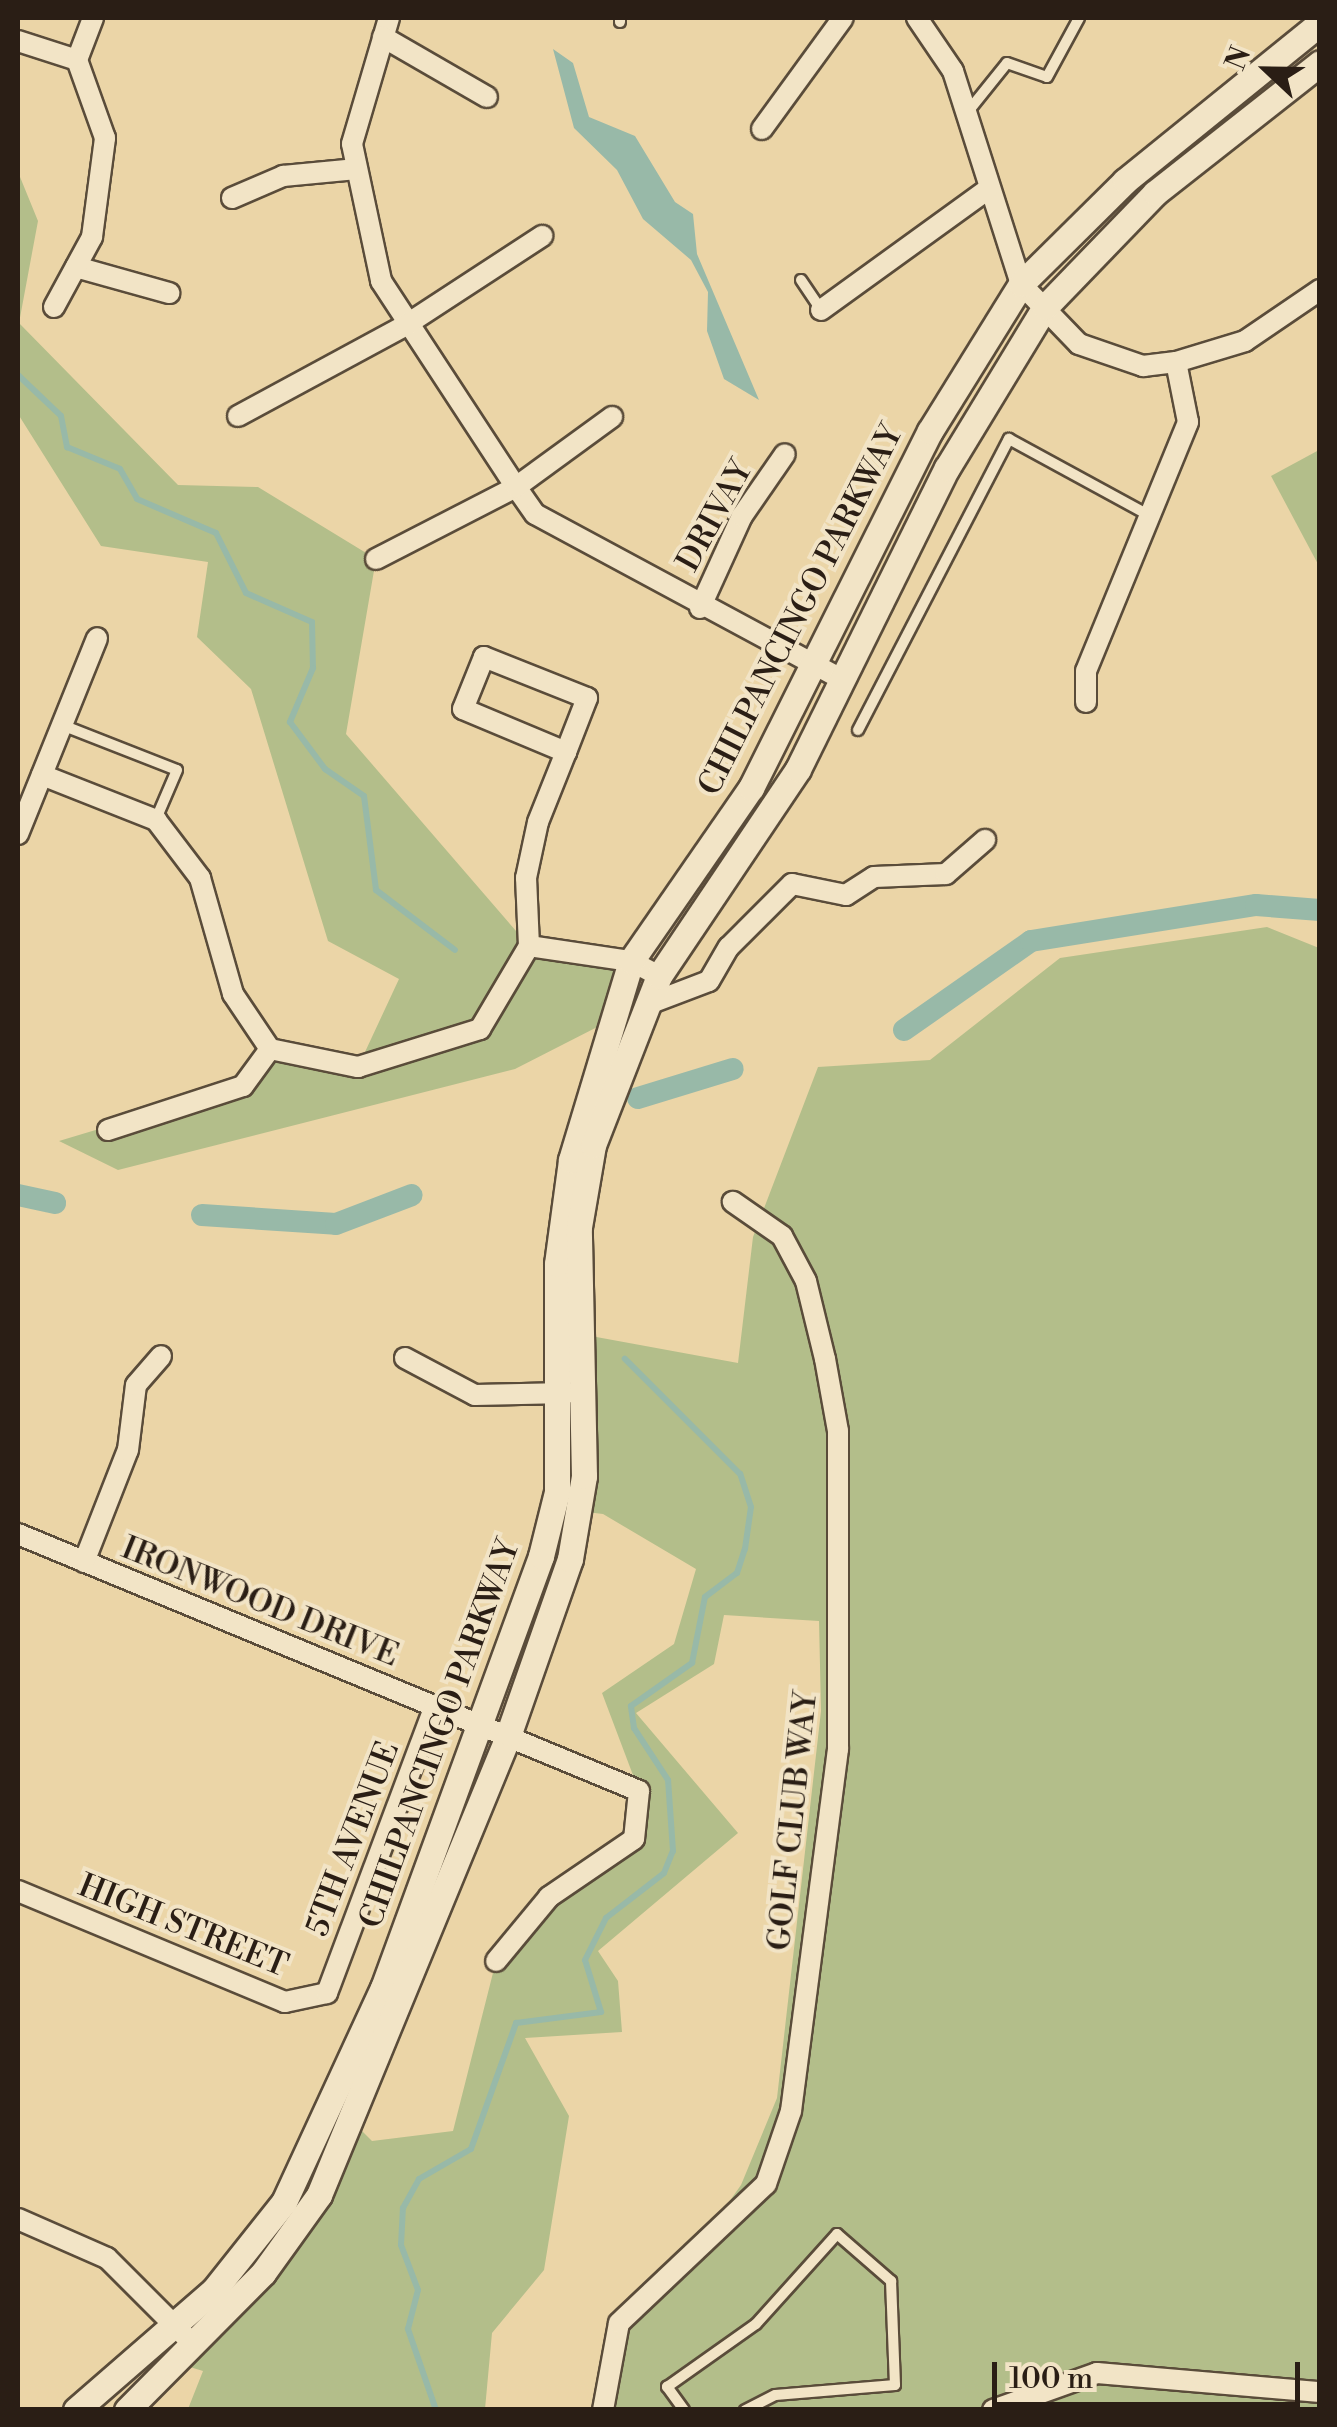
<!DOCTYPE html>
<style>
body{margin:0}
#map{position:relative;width:1337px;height:2427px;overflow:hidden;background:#ebd5a7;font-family:"Libre Bodoni",serif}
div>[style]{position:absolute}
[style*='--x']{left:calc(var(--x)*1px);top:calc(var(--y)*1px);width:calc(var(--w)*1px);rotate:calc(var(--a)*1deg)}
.green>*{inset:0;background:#b3be8a}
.water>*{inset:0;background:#98b9a8}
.stream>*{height:6px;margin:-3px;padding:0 3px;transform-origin:3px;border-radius:3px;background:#98b9a8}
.canal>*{height:22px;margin:-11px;padding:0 11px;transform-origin:11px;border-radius:11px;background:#98b9a8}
.roads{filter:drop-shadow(2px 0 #5a4c3a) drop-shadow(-2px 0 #5a4c3a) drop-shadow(0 2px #5a4c3a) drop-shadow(0 -2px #5a4c3a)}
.service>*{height:10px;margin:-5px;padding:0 5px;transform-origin:5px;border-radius:5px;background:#f2e4c6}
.minor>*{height:20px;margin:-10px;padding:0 10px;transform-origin:10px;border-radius:10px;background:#f2e4c6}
.tertiary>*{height:25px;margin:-12.5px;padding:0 12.5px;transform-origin:12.5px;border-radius:12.5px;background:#f2e4c6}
span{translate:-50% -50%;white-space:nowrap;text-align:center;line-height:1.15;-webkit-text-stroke:8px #f2e4c6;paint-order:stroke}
.street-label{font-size:32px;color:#2a1e15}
.frame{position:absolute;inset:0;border:20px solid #2a1e15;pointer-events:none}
.north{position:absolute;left:1217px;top:20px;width:100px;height:100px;-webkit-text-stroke:8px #f2e4c6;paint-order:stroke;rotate:292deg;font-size:28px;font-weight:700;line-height:40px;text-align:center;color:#2a1e15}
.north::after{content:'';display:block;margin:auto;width:35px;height:45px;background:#2a1e15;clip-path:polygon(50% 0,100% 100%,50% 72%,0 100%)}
.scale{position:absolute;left:992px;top:2362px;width:308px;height:45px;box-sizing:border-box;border:5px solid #2a1e15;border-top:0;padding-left:12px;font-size:30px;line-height:35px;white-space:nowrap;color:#2a1e15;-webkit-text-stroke:8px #f2e4c6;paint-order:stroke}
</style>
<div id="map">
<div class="green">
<i style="clip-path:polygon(18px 172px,38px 221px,19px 323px,178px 485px,258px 487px,376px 559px,346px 734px,529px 946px,631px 961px,609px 1021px,515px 1069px,118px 1170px,59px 1141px,242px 1086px,270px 1049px,358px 1067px,399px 979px,328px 941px,251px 689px,197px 637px,208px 562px,101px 546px,18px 414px)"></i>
<i style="clip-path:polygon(1319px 450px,1319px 566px,1271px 476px)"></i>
<i style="clip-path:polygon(1267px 927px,1319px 948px,1319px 2409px,603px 2409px,619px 2323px,695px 2250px,741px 2185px,777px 2098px,821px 1711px,819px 1621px,724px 1615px,714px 1664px,636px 1713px,738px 1833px,598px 1951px,618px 1981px,622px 2032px,525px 2038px,569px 2116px,544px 2270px,492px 2333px,485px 2409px,188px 2409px,203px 2371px,180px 2364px,262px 2273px,354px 2123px,372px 2141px,453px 2131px,496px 1961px,517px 1932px,634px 1839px,639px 1791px,602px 1693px,674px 1644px,696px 1569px,603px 1514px,578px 1511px,580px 1334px,738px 1363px,753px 1237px,818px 1067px,930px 1060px,1060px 958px)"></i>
</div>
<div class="water">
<i style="clip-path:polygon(553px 49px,573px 63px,589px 117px,635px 136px,675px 202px,693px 214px,697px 254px,759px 400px,724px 379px,707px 331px,708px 292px,691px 260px,643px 219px,617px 170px,574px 128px)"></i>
</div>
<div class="stream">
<i style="--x:18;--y:375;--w:59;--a:43.6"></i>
<i style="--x:61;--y:416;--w:32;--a:79"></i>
<i style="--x:67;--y:447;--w:57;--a:22.5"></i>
<i style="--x:120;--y:469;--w:34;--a:60"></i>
<i style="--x:137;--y:499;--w:86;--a:23.3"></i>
<i style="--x:216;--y:533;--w:67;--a:63.4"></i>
<i style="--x:246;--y:593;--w:72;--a:23.7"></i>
<i style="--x:312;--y:622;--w:46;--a:88.8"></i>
<i style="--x:313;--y:668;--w:59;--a:113.1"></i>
<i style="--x:290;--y:722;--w:59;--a:53.3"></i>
<i style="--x:325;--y:769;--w:47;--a:34.7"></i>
<i style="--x:364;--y:796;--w:95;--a:82.7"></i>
<i style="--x:376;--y:890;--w:99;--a:37.2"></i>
<i style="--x:436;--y:2410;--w:86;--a:-109.1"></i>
<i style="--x:408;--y:2329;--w:40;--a:-75.6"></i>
<i style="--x:418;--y:2290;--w:48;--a:-110.7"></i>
<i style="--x:401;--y:2245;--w:37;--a:-87"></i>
<i style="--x:403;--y:2208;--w:33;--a:-61"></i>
<i style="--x:419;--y:2179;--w:60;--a:-30"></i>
<i style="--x:471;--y:2149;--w:134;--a:-70.3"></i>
<i style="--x:516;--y:2023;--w:86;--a:-7.4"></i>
<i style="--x:601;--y:2012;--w:54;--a:-107.1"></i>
<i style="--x:585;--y:1960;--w:47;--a:-63.4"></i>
<i style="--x:606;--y:1918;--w:73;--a:-37.8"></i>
<i style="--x:664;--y:1873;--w:24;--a:-68"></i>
<i style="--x:673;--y:1851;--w:71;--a:-94"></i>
<i style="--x:668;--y:1780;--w:62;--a:-123.2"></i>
<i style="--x:634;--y:1728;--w:22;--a:-98"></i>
<i style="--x:631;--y:1706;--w:75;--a:-35.2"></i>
<i style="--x:692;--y:1663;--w:67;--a:-78.9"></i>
<i style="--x:705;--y:1597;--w:40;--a:-37"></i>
<i style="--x:737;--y:1573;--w:25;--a:-72"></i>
<i style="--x:745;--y:1549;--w:42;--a:-81.9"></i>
<i style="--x:751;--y:1507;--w:35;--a:-108"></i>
<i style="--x:740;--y:1474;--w:163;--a:-135"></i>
</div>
<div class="canal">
<i style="--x:904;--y:1030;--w:155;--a:-35"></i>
<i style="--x:1031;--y:941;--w:228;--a:-9.1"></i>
<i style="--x:1256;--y:905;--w:64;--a:4.5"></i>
<i style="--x:638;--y:1098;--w:99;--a:-17"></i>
<i style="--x:18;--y:1195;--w:38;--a:12"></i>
<i style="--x:202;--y:1215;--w:134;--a:3.8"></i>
<i style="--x:336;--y:1224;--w:81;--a:-20.9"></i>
</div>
<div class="roads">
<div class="service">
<i style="--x:620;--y:22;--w:4;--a:-90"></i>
<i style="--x:966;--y:114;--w:65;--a:-51.2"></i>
<i style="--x:1007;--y:63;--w:42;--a:19.3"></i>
<i style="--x:1047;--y:77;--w:67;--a:-61.5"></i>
<i style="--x:801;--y:280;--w:36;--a:56"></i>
<i style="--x:62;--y:725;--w:123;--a:21.4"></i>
<i style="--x:177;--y:770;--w:53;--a:113.2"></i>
<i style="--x:858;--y:730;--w:328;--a:-62.6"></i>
<i style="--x:1009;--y:439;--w:163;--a:28.6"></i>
<i style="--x:684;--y:2410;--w:29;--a:-126"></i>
<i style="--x:667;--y:2387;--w:109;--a:-35.3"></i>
<i style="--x:756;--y:2324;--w:121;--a:-48"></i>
<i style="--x:837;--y:2234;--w:72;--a:41"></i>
<i style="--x:891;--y:2281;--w:104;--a:87.8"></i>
<i style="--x:895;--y:2385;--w:120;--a:175.2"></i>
<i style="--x:775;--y:2395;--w:34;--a:153"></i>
</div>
<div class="minor">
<i style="--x:389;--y:18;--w:131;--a:106.4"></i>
<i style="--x:352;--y:144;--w:140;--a:78"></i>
<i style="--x:381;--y:281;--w:246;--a:56.8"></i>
<i style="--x:516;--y:487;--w:33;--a:55"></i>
<i style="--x:535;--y:514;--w:349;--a:28.3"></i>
<i style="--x:917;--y:18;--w:64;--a:55.8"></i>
<i style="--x:953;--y:71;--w:224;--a:72.3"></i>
<i style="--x:1021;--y:284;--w:83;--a:46"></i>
<i style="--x:1079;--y:344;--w:68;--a:19"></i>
<i style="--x:1143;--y:366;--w:33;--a:-7"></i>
<i style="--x:1176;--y:362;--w:72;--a:-16.9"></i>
<i style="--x:1245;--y:341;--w:91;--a:-34.2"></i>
<i style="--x:383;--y:37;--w:120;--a:30"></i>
<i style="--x:18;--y:41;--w:62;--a:17.9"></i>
<i style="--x:77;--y:60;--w:45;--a:-69.1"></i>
<i style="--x:762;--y:129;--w:137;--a:-53.9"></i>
<i style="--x:232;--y:198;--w:56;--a:-23.3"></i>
<i style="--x:283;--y:176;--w:74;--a:-5.4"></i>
<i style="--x:76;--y:267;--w:97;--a:15.6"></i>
<i style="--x:54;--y:307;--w:80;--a:-61.5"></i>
<i style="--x:92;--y:237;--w:100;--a:-82.5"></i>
<i style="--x:105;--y:138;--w:83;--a:-109.7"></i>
<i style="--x:821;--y:310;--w:205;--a:-35.9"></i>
<i style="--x:238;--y:416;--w:191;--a:-28.4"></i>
<i style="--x:406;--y:325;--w:163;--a:-33.2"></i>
<i style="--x:376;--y:559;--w:157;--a:-27.2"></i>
<i style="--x:516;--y:487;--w:119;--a:-36.1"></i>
<i style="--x:700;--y:608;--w:101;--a:-65.5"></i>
<i style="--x:742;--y:516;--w:75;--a:-55.3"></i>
<i style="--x:1086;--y:702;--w:31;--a:-90"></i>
<i style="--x:1086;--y:671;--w:269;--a:-67.7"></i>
<i style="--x:1188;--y:422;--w:61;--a:-101.3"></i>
<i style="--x:42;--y:775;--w:123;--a:21.5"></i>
<i style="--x:156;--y:820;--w:73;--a:52.8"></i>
<i style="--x:200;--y:878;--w:121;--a:74.1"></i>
<i style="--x:233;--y:994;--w:66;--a:56.1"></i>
<i style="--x:270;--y:1049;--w:90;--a:11.6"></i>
<i style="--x:358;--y:1067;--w:128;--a:-17.3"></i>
<i style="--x:480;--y:1029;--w:96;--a:-59.4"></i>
<i style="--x:529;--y:946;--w:68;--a:-92.5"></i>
<i style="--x:526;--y:878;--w:57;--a:-77.9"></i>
<i style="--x:538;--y:822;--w:75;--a:-68.2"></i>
<i style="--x:566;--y:752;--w:58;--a:-68.7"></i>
<i style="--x:587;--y:698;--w:111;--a:-158.3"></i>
<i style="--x:484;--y:657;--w:56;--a:112"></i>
<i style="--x:463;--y:709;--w:112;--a:22.7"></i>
<i style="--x:18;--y:834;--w:211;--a:-68"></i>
<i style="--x:529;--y:946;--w:103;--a:8.4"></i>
<i style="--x:631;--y:961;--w:32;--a:28"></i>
<i style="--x:646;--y:1005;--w:67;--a:-20.9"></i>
<i style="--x:709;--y:981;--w:39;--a:-60"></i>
<i style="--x:729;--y:947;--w:89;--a:-45"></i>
<i style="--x:792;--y:884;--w:55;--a:11.5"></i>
<i style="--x:846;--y:895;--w:33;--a:-33"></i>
<i style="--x:874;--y:877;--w:72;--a:-2.4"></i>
<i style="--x:946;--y:874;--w:52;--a:-41.1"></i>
<i style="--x:108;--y:1130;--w:142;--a:-18.1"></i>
<i style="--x:243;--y:1086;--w:46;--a:-53.9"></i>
<i style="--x:405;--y:1358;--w:79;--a:27.9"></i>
<i style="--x:475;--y:1395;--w:92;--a:-1.2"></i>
<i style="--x:18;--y:1534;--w:672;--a:22.48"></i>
<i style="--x:639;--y:1791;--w:48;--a:95.9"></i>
<i style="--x:634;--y:1839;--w:103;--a:145.7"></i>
<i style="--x:549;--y:1897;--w:83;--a:129.6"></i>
<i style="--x:84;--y:1562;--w:120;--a:-68.6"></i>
<i style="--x:128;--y:1450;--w:65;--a:-83"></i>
<i style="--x:136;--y:1385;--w:38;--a:-49"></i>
<i style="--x:18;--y:1891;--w:289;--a:22.6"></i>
<i style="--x:285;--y:2002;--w:43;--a:-12.1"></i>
<i style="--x:327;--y:1993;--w:307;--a:-69.4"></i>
<i style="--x:18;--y:2219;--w:97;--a:23.7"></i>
<i style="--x:107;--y:2258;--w:110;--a:45"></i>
<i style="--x:603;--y:2410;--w:88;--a:-79.6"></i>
<i style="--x:619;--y:2323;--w:202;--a:-43.4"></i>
<i style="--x:766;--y:2184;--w:77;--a:-71.1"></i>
<i style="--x:791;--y:2111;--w:365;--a:-82.6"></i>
<i style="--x:838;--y:1749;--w:318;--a:-90"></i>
<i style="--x:838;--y:1431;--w:73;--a:-100.2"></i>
<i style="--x:825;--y:1359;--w:80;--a:-103.7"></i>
<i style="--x:806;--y:1281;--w:51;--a:-118.1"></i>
<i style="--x:782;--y:1236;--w:60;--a:-145.2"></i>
<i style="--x:993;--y:2410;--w:110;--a:-19.6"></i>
<i style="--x:1097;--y:2373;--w:224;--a:4.9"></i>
</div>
<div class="tertiary">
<i style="--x:76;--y:2410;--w:183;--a:-41"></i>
<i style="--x:214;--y:2290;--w:112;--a:-51.5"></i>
<i style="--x:284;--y:2202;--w:236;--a:-65.2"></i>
<i style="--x:383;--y:1988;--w:460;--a:-69.9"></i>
<i style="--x:541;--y:1556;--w:66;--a:-76"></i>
<i style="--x:557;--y:1492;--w:228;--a:-90"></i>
<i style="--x:557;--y:1264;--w:105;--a:-82.3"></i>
<i style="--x:571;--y:1160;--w:208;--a:-73.2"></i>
<i style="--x:631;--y:961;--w:211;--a:-55.3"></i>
<i style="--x:751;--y:788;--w:399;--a:-63.4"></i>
<i style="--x:930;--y:431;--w:173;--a:-58.2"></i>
<i style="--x:1021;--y:284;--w:146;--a:-44.7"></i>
<i style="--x:1125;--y:181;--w:251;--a:-39"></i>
<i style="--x:127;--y:2410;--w:193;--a:-45.2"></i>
<i style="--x:263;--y:2273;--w:96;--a:-54.3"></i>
<i style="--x:319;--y:2195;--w:500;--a:-67.6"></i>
<i style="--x:509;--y:1733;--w:184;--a:-70.7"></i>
<i style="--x:570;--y:1559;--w:84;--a:-80.4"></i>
<i style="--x:584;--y:1476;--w:249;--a:-91.2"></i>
<i style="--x:579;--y:1227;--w:83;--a:-80.3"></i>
<i style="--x:593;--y:1145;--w:181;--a:-68.7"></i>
<i style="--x:659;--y:976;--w:249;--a:-56.1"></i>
<i style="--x:798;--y:769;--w:336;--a:-63.7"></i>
<i style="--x:947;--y:468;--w:188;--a:-58.7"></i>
<i style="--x:1045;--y:307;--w:158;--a:-46"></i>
<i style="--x:1155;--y:193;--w:210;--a:-38.2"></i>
</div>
</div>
<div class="street-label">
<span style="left:715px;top:516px;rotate:-61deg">DRIVAY</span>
<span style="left:801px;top:610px;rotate:-63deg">CHILPANCINGO PARKWAY</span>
<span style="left:260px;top:1602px;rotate:22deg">IRONWOOD DRIVE</span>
<span style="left:440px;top:1734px;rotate:-70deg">CHILPANCINGO PARKWAY</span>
<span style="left:793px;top:1821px;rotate:-84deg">GOLF CLUB WAY</span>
<span style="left:353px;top:1839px;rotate:-69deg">5TH AVENUE</span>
<span style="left:183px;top:1926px;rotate:22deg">HIGH STREET</span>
</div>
<div class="frame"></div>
<div class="north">N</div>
<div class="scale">100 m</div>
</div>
